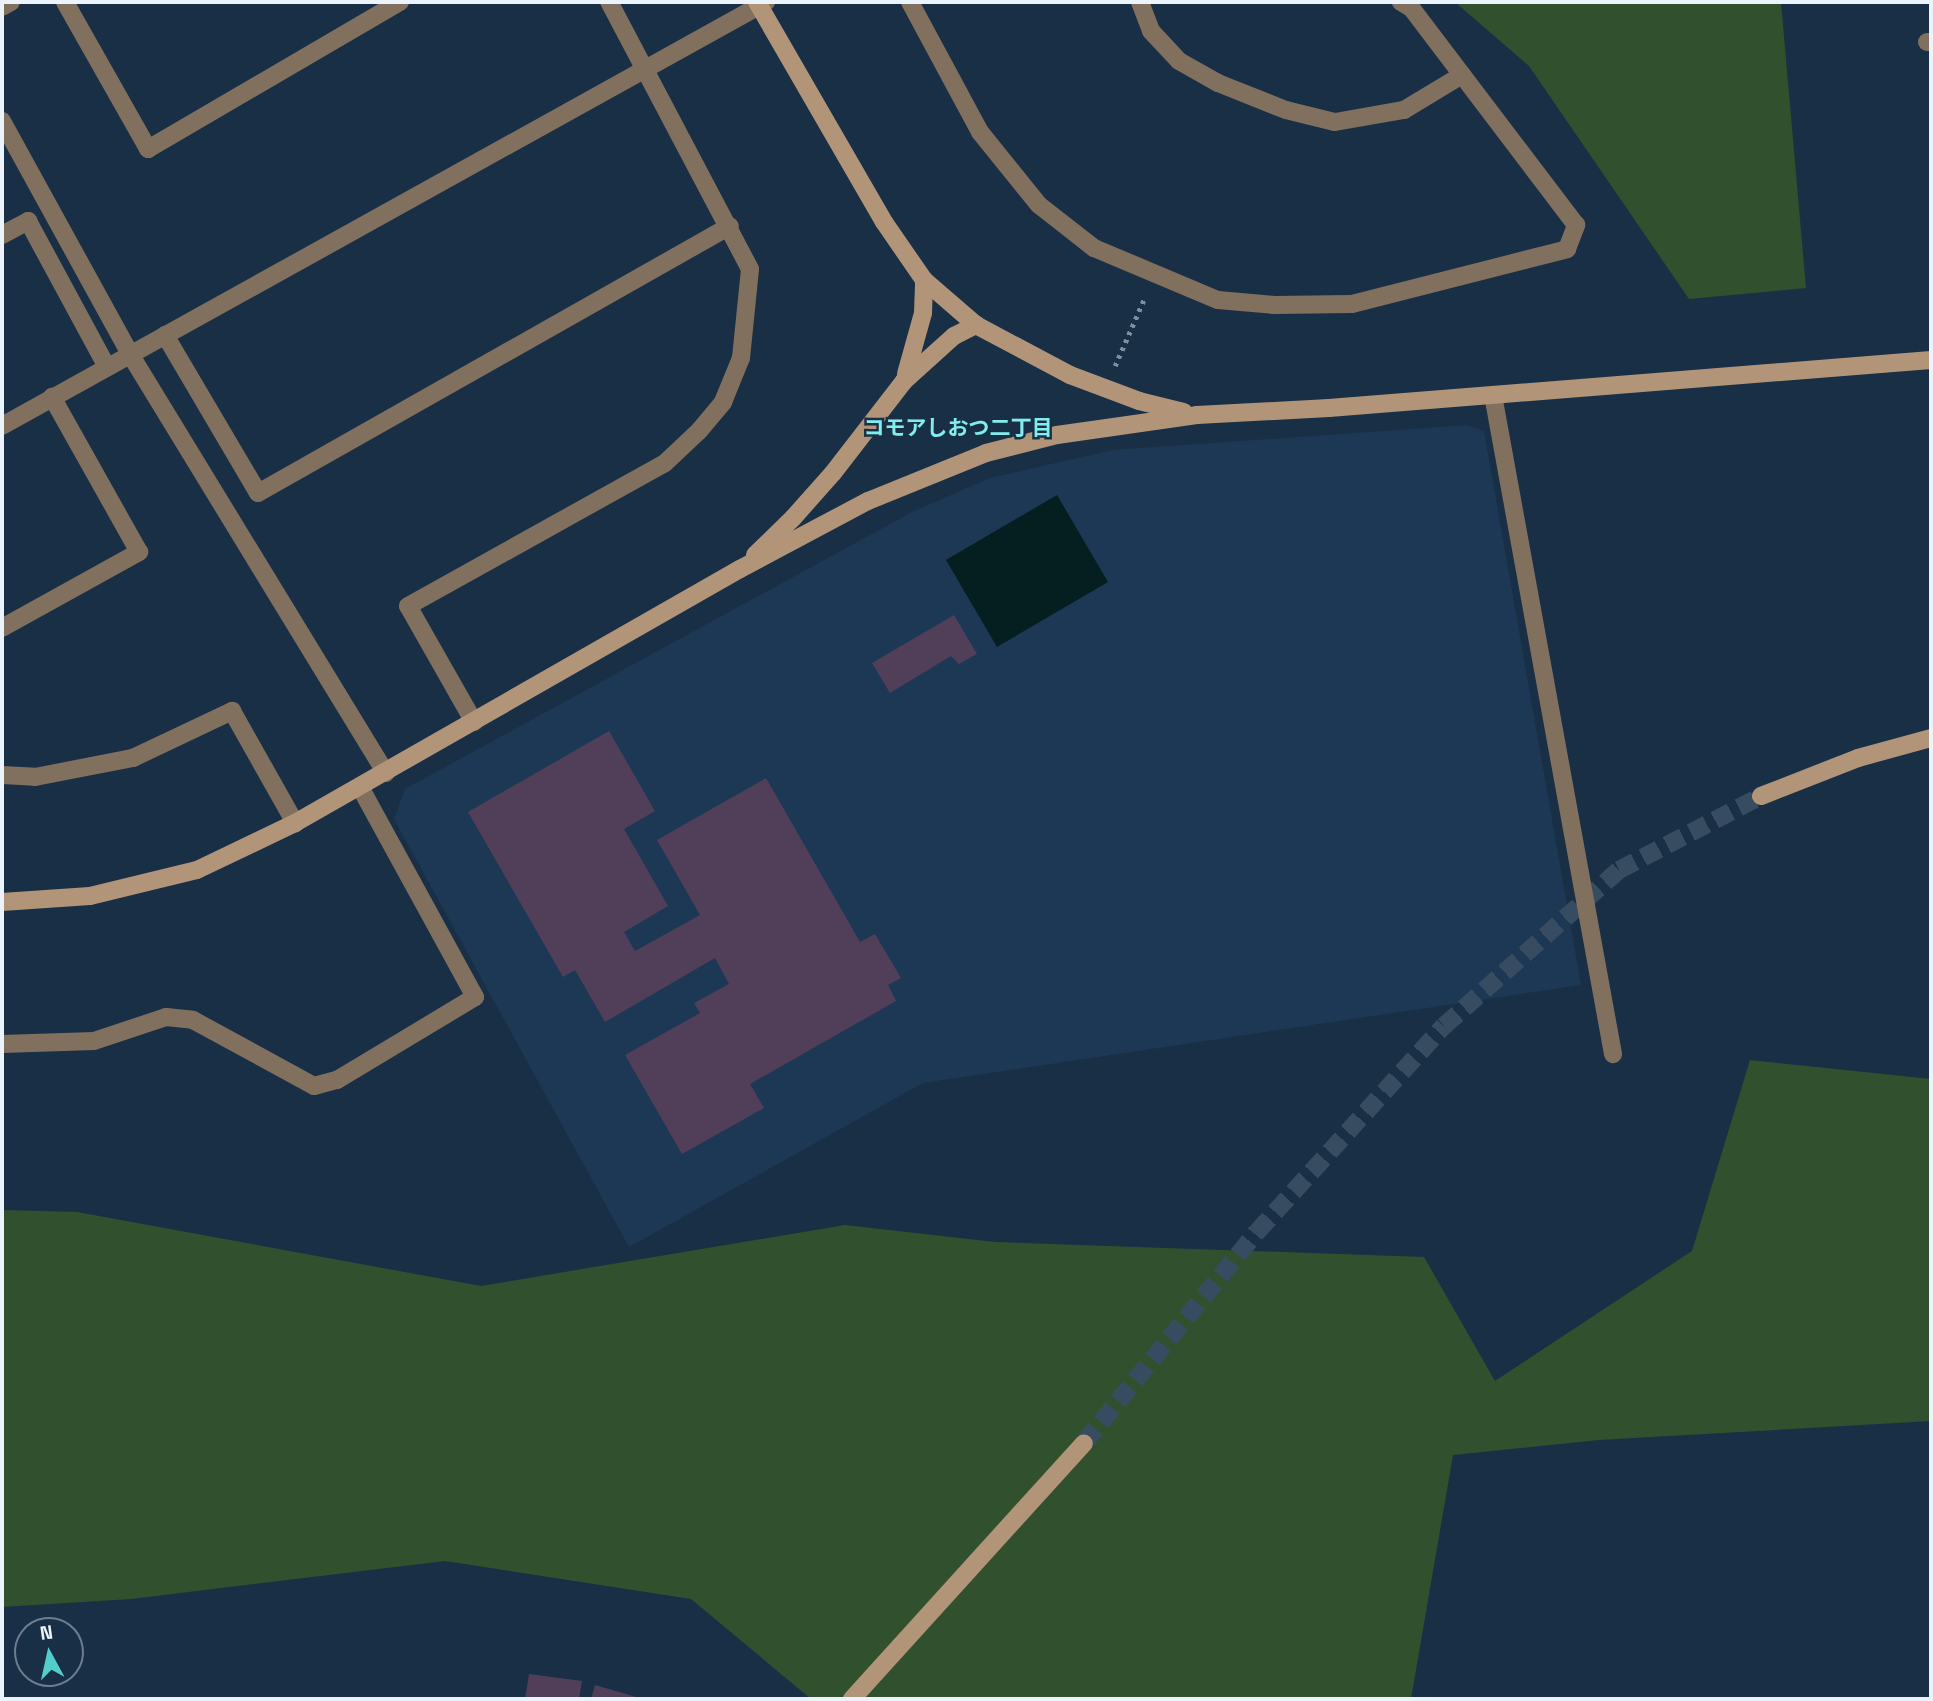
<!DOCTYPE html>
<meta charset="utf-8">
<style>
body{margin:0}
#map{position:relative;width:1933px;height:1701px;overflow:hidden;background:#192f46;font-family:"Space Grotesk","Noto Sans JP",sans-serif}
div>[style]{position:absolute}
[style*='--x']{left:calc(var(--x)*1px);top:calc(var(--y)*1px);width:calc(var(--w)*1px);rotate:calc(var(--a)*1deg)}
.built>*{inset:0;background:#1c3854}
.green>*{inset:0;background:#31502d}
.water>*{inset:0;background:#051e1f}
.building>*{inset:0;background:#513f59}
.secondary-tunnel>*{height:18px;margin-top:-9px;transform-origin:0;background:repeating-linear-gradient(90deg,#384c61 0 18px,transparent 0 27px)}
.path>*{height:4.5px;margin-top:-2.25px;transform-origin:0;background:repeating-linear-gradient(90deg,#7f8e9e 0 3.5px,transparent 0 8.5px)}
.street>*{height:18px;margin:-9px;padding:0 9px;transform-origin:9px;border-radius:9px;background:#82705e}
.secondary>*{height:18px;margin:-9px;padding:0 9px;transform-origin:9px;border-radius:9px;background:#b29579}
span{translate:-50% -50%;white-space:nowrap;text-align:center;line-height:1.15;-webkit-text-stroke:5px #192f46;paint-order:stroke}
.neighbourhood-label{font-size:21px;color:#81edec;font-weight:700}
.frame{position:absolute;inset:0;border:4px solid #ebf3fc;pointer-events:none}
.north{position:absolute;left:14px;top:1617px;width:70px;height:70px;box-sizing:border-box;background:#192f46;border:2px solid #6d7d8f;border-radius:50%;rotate:352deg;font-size:19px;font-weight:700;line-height:28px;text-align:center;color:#ebf3fc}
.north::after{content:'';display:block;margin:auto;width:24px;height:32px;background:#52cdcc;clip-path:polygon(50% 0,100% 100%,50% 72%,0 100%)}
</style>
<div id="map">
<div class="built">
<i style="clip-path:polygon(1468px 425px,1484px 431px,1581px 985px,923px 1083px,629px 1247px,394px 819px,405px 789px,912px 512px,990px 478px,1113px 450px)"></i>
</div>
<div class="green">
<i style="clip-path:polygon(1455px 2px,1781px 2px,1806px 288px,1689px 299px,1529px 66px)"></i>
<i style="clip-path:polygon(1750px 1060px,1931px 1079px,1931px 1421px,1599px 1440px,1453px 1455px,1411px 1699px,811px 1699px,691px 1599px,445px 1561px,131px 1599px,2px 1607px,2px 1210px,77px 1212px,481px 1286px,845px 1225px,995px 1242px,1424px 1257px,1495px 1381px,1692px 1251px)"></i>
</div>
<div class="water">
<i style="clip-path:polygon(1057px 495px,1108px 582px,997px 647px,946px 560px)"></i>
</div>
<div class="building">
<i style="clip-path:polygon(954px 615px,977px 654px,959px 664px,951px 656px,890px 693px,872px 663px)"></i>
<i style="clip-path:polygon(609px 731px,655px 811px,624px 829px,668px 906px,624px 932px,635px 951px,700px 915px,657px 840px,766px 778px,860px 942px,875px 934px,901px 978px,888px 985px,896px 1001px,750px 1084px,764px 1108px,682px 1154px,625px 1055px,700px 1013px,694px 1003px,729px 984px,715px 958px,605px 1022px,575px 970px,563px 977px,468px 812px)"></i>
<i style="clip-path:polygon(529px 1674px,582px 1681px,579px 1699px,525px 1699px)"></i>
<i style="clip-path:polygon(595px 1685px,643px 1699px,591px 1699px)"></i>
</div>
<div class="secondary-tunnel">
<i style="--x:1084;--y:1443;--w:273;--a:-50.7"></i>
<i style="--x:1257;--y:1232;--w:278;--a:-47.8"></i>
<i style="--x:1444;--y:1026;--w:234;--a:-41.7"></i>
<i style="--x:1619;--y:870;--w:160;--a:-27.5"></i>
</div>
<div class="path">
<i style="--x:1115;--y:366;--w:75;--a:-66.5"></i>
</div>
<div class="street">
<i style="--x:65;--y:2;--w:169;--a:60.5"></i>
<i style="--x:148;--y:149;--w:292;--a:-30.3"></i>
<i style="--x:910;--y:2;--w:148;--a:61.7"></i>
<i style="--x:980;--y:132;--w:94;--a:51.1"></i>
<i style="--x:1039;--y:205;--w:70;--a:38"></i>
<i style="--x:1094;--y:248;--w:134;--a:22.8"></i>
<i style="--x:1218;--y:300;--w:56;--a:5.1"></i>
<i style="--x:1274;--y:305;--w:78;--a:-0.7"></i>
<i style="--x:1352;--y:304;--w:222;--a:-14.3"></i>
<i style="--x:1567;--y:249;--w:26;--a:-69"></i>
<i style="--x:1576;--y:225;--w:273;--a:-127.2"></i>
<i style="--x:1411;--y:8;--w:12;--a:-149"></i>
<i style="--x:1140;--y:2;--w:31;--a:69"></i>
<i style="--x:1151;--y:31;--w:41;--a:47"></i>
<i style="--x:1179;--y:61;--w:45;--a:29.4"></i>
<i style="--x:1218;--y:83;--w:73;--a:21.7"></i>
<i style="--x:1286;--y:110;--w:50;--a:13.8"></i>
<i style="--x:1335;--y:122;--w:70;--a:-9.9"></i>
<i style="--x:1404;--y:110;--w:68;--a:-31.1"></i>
<i style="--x:2;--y:7;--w:10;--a:-29"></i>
<i style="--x:1927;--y:42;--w:4;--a:0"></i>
<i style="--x:2;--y:121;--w:266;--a:61.2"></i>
<i style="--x:130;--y:354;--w:491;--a:58.6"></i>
<i style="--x:2;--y:235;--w:30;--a:-28"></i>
<i style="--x:28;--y:221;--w:166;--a:61.6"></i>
<i style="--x:165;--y:335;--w:183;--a:59.5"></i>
<i style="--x:258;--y:493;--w:542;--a:-29.5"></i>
<i style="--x:1493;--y:395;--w:670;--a:79.68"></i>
<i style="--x:2;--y:426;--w:874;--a:-29.03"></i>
<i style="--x:2;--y:628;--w:157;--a:-29"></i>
<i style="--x:139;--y:552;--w:178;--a:-119.3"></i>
<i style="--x:474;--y:722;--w:133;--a:-119.6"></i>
<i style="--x:408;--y:606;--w:294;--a:-29.1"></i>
<i style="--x:665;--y:463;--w:47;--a:-43.3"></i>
<i style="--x:699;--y:431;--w:38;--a:-50"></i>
<i style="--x:723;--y:402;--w:48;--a:-67.8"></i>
<i style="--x:741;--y:358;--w:89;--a:-84.2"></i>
<i style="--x:750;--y:269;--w:302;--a:-117.8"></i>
<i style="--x:2;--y:775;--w:33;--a:3"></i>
<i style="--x:35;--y:777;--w:100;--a:-11"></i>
<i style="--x:133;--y:758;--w:110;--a:-25.4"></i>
<i style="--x:232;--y:711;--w:129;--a:60.6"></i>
<i style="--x:2;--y:1044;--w:92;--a:-1.9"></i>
<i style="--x:94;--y:1041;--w:76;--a:-18.4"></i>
<i style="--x:166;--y:1017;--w:27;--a:6"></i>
<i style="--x:193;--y:1020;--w:138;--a:28.6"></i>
<i style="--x:314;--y:1086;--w:24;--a:-15"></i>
<i style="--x:337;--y:1080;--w:161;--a:-31"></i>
<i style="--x:475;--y:997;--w:239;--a:-118.7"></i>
</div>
<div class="secondary">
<i style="--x:757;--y:2;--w:254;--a:60"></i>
<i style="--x:884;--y:222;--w:70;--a:55.4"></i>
<i style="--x:924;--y:280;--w:69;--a:40.9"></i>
<i style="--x:976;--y:325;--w:106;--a:28"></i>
<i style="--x:1070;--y:375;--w:74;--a:20.6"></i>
<i style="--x:1139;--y:401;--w:46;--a:13.7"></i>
<i style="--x:906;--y:374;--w:63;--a:-74.4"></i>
<i style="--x:923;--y:313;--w:33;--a:-88"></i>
<i style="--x:755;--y:555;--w:53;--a:-44.2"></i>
<i style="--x:793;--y:518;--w:60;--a:-48.4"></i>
<i style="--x:833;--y:473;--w:116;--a:-52.3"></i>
<i style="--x:904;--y:381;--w:67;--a:-42"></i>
<i style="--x:954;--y:336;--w:25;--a:-27"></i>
<i style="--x:1761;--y:796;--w:104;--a:-21.4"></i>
<i style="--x:1858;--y:758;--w:76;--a:-15.3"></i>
<i style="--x:2;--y:902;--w:88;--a:-3.9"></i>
<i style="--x:90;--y:896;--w:110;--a:-13.7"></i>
<i style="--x:197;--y:870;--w:109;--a:-25.6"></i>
<i style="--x:295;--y:823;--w:512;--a:-29.72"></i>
<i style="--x:740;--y:569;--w:145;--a:-28"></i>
<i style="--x:868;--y:501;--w:127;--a:-22.1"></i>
<i style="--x:986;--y:453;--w:73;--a:-14.2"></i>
<i style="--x:1057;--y:435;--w:141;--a:-8.1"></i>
<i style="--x:1197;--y:415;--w:132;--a:-3"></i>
<i style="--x:1329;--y:408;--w:604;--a:-4.56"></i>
<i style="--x:852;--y:1699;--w:345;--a:-47.8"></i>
</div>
<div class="neighbourhood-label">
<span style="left:958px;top:428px">コモアしおつ二丁目</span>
</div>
<div class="frame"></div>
<div class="north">N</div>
</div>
